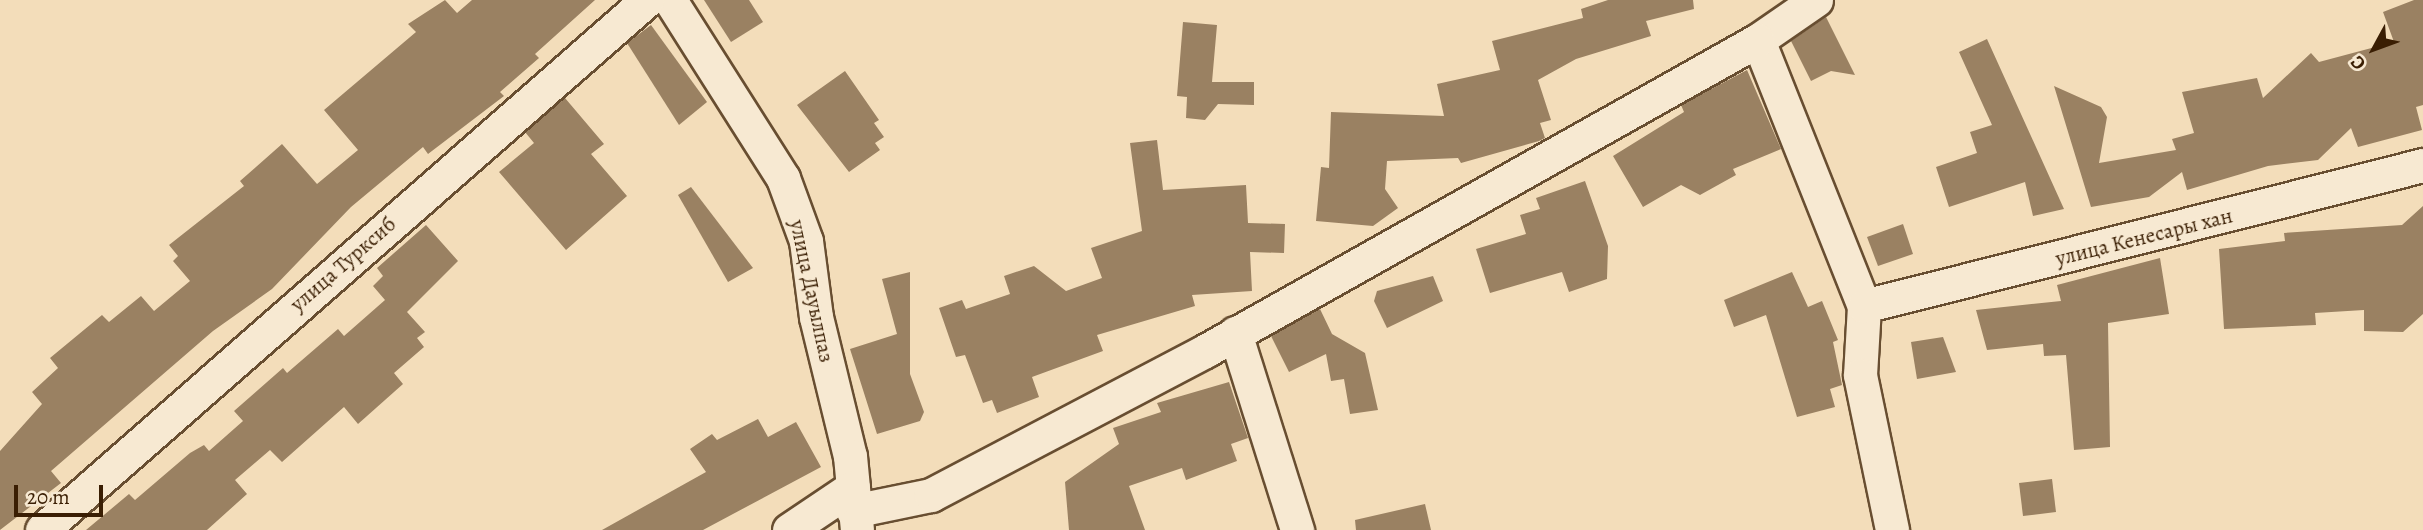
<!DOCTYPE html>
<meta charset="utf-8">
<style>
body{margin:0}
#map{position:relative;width:2423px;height:530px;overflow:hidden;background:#f3ddba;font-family:Alegreya,serif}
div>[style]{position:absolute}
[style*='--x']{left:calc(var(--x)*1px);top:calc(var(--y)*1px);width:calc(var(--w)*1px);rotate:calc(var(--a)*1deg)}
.building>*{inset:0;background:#9a8162}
.roads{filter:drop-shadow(2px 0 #684e31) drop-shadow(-2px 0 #684e31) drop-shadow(0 2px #684e31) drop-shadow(0 -2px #684e31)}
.minor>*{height:33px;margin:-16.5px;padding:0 16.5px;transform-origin:16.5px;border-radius:16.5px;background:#f7e9d2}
span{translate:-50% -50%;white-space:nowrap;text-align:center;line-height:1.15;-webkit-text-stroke:5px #f7e9d2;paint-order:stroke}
.street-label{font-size:21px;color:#3a1e03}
.north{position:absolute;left:2339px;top:14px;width:70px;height:70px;-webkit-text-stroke:5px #f7e9d2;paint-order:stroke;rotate:229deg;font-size:19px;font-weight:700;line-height:28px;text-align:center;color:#3a1e03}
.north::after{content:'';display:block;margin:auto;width:24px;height:32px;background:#3a1e03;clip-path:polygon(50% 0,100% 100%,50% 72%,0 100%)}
.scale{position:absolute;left:14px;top:485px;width:89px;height:32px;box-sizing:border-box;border:4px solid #3a1e03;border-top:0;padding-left:9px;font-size:21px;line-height:24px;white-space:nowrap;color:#3a1e03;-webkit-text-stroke:5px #f7e9d2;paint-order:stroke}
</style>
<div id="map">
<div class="building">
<i style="clip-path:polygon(445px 0,457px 13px,472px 0,595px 0,535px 54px,539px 58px,500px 92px,504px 96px,428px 154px,423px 147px,351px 207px,272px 289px,213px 331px,51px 471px,61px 483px,0 530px,0 451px,42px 404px,32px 392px,58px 368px,50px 358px,102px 315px,109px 322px,141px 296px,154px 311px,190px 281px,173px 261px,178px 256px,169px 245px,244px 186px,240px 181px,282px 144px,317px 184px,358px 150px,324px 110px,416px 32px,408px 24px)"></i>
<i style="clip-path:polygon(704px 0,749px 0,763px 22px,731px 42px)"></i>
<i style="clip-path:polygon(1608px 0,1693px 0,1694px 9px,1646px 21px,1651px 36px,1576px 59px,1538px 80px,1551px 120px,1540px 123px,1545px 138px,1539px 141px,1461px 163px,1458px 158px,1387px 161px,1385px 189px,1398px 208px,1373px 226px,1316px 221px,1321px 167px,1329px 168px,1331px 112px,1444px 116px,1437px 84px,1500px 70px,1492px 41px,1583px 18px,1581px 9px)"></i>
<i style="clip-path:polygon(2414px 0,2423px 0,2423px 105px,2416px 107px,2422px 130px,2358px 147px,2351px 128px,2318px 160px,2268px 166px,2187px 190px,2182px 172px,2149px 197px,2091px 207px,2054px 86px,2101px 107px,2107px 117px,2099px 163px,2176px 150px,2172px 139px,2194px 133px,2182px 92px,2257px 78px,2263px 98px,2311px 53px,2319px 62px,2394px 42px,2383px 12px)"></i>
<i style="clip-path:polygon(1826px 17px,1855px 75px,1831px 71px,1811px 81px,1791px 41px)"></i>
<i style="clip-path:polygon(1183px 22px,1217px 25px,1212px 82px,1254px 82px,1254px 105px,1218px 104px,1205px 120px,1186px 118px,1187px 97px,1177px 96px)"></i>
<i style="clip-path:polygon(651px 25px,707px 102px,679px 125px,627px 43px)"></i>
<i style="clip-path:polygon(1987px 39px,2064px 209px,2033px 216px,2025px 182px,1949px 207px,1936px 167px,1977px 153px,1970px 132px,1992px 125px,1959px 52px)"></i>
<i style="clip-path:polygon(1747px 70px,1781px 149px,1733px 169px,1736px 175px,1700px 195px,1681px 185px,1643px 207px,1613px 156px,1684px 112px,1681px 105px)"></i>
<i style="clip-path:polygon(845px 71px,879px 120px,874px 123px,884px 137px,875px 143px,880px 150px,849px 172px,797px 105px)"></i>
<i style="clip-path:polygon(565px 98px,604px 144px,591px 154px,627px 196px,566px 250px,499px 172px,534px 143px,525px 132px)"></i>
<i style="clip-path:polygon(1157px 140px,1163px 190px,1246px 185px,1248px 223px,1285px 224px,1284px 253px,1250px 252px,1252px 291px,1192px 295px,1195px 306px,1097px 335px,1103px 351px,1032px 377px,1039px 397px,997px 413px,992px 400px,983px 403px,965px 355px,956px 357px,939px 308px,962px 300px,966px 309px,1010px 294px,1004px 276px,1034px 266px,1066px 291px,1102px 278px,1091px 248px,1142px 231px,1130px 143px)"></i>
<i style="clip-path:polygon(1585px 181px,1608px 246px,1607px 279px,1569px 292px,1562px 272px,1490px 293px,1476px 249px,1526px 234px,1520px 215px,1540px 209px,1536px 198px)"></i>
<i style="clip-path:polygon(691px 187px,753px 268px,728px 282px,678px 195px)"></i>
<i style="clip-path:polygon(2423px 206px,2423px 314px,2403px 332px,2364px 331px,2364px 310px,2315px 313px,2316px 325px,2224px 329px,2219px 249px,2285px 241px,2284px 233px,2402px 225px)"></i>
<i style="clip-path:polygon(1903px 224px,1913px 254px,1878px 266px,1867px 237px)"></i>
<i style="clip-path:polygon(426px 225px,458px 261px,407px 312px,425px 332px,417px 338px,424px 347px,394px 373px,403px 384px,358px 424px,344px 407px,282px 462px,270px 450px,235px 480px,247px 494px,207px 530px,86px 530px,129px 494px,135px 500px,190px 453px,204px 445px,209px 451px,243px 421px,234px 411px,283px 368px,287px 373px,338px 329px,344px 336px,385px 300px,373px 286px,383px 276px,377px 268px)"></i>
<i style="clip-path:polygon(2160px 258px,2169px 314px,2108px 323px,2110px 447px,2074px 450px,2066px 355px,2044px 356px,2043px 344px,1987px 350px,1976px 310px,2061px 301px,2057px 285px)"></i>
<i style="clip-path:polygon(910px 272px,910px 374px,924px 412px,920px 421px,877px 434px,850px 349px,897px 334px,882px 279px)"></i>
<i style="clip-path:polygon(1792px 272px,1808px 307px,1822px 301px,1838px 340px,1833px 342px,1842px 385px,1830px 389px,1835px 407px,1797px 417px,1766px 315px,1734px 327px,1724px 300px)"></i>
<i style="clip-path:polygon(1433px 276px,1443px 301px,1387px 328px,1374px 301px,1377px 291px)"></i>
<i style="clip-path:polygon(1320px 309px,1332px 334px,1365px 353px,1378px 410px,1350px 414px,1344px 379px,1331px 381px,1326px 354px,1289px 372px,1271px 336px)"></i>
<i style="clip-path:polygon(1943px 337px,1956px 372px,1917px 379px,1911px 342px)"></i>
<i style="clip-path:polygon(1229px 382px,1248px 438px,1231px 444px,1237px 461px,1186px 480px,1182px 468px,1129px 486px,1145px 530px,1069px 530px,1065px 482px,1119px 444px,1113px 428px,1161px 412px,1157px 403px)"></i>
<i style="clip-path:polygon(758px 419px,768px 437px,796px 422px,821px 467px,703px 530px,602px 530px,706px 472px,690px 449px,712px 434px,717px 440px)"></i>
<i style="clip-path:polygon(2052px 479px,2056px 512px,2023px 516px,2019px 483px)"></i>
<i style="clip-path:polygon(1425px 504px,1431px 530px,1356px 530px,1355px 520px)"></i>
</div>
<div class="roads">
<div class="minor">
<i style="--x:670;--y:0;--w:211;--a:57.6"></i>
<i style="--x:783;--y:178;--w:67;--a:69.9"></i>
<i style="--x:806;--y:241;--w:77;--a:82.5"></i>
<i style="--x:816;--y:317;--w:143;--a:76.3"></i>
<i style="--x:850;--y:456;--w:74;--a:84.6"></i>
<i style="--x:1816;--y:0;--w:70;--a:145.4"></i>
<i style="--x:1758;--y:40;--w:286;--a:68.3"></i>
<i style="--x:1864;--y:306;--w:69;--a:93.3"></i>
<i style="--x:1860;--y:375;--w:158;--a:78.3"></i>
<i style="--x:1864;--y:306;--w:577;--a:-14.16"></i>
<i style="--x:1235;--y:333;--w:207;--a:72.5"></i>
<i style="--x:853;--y:511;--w:80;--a:-11.6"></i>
<i style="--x:931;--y:495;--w:310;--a:-27.7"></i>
<i style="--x:1205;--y:351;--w:634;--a:-29.35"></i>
<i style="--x:42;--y:530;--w:804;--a:-41.22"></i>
<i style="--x:789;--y:530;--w:77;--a:-33.9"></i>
</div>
</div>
<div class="street-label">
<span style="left:2144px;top:237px;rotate:-14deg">улица Кенесары хан</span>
<span style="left:343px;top:264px;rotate:-41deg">улица Турксиб</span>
<span style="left:812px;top:291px;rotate:78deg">улица Дауылпаз</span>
</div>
<div class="north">С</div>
<div class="scale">20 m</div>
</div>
